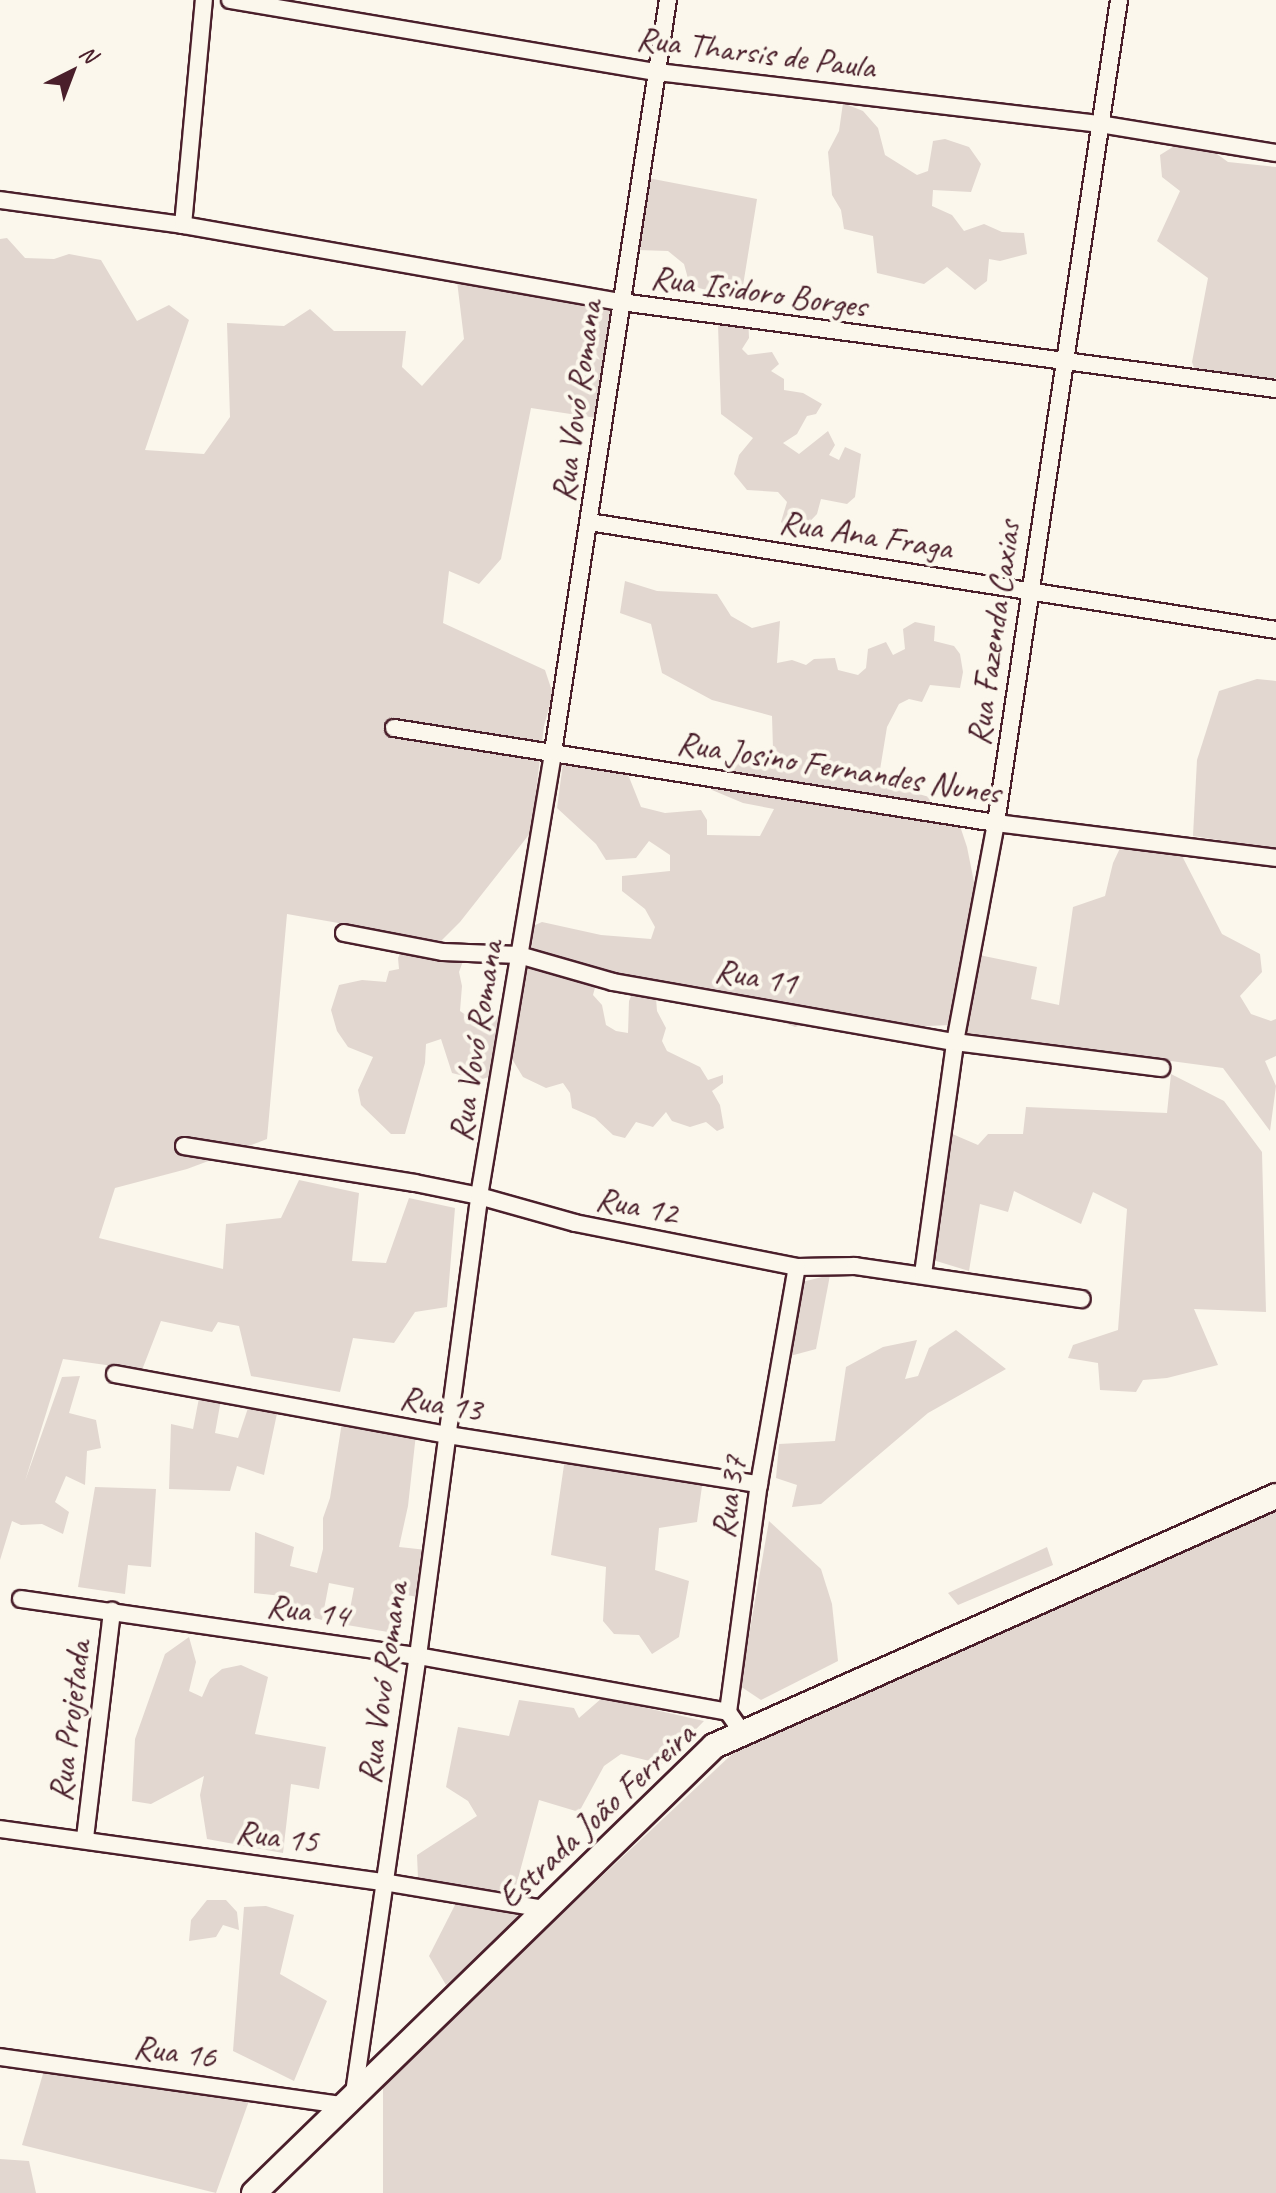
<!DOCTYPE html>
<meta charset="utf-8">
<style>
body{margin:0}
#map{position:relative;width:1276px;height:2193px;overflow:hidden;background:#fbf7ec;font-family:Caveat,sans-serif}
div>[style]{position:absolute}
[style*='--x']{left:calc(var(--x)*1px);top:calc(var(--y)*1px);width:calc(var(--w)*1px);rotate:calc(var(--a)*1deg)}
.green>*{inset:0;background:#e2d7d0}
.roads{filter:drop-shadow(2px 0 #4a1f2b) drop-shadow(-2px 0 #4a1f2b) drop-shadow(0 2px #4a1f2b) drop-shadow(0 -2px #4a1f2b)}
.street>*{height:16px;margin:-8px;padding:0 8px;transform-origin:8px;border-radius:8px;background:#fbf7ec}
.secondary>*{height:24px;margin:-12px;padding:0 12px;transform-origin:12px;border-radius:12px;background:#fbf7ec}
span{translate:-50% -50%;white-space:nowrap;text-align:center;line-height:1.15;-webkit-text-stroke:8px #fbf7ec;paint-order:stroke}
.street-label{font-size:34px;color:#4a1f2b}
.north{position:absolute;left:32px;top:32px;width:80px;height:80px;-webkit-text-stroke:6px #fbf7ec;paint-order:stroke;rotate:42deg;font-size:22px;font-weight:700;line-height:32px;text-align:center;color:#4a1f2b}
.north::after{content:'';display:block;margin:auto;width:28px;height:36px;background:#4a1f2b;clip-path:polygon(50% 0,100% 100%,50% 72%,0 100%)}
</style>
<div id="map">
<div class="green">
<i style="clip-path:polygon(843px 103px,863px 111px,878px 128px,885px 155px,917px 175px,928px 171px,933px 141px,945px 139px,969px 147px,981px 164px,971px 192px,933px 190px,932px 206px,952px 215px,964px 231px,984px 224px,1002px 232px,1024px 233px,1027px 254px,1000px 261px,989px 259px,987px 281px,975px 290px,947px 267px,924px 284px,877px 273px,873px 236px,844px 229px,841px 210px,832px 195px,828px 152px,839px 131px)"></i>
<i style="clip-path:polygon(1176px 145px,1210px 149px,1228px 162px,1276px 167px,1276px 378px,1255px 381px,1196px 374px,1192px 362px,1208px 278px,1157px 241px,1180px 191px,1162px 177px,1160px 155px)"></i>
<i style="clip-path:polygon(648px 178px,757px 199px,741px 298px,690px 286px,684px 264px,668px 251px,638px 250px)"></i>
<i style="clip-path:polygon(7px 238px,25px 258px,54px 259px,69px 254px,101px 260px,137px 321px,169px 305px,189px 320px,145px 450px,204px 454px,230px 417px,227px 323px,284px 326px,310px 309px,334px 331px,406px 331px,402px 367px,422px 386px,464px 339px,457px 281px,615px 308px,597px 418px,531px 408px,501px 559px,479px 584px,449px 571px,443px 623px,545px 670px,553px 694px,544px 726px,531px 832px,460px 922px,441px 941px,287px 914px,267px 1139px,187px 1169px,115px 1188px,99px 1238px,223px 1269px,226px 1224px,281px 1218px,299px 1180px,359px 1193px,352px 1261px,386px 1263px,409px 1198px,455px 1208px,447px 1307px,415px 1312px,394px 1343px,353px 1338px,340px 1392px,251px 1376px,239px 1326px,218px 1322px,212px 1332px,161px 1321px,142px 1370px,63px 1359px,25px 1481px,62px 1377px,80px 1376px,69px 1413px,96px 1420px,101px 1448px,87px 1451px,85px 1485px,66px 1476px,55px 1502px,69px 1512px,63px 1534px,42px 1524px,21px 1525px,12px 1521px,0 1560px,0 239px)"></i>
<i style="clip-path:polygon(729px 313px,748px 315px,749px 338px,742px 349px,748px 355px,772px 352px,779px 364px,771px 371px,784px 379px,784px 390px,803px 393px,822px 404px,816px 414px,807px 416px,797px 434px,783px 443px,799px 454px,828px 431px,835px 445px,829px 455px,839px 460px,845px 447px,861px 454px,855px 497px,847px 504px,821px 499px,817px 514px,795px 537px,781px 522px,787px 502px,778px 492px,747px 490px,734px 474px,739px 455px,753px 438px,721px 414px,718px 325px)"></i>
<i style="clip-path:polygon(625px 581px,657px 591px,717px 594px,731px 616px,752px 628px,780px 621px,777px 663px,792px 660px,806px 665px,814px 659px,835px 658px,838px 670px,858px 675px,866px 668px,868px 649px,886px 642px,893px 655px,905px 649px,903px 629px,915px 622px,935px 626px,934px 641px,954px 646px,960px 654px,963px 672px,960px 688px,930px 685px,922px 702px,909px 699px,899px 704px,887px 727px,878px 782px,929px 797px,934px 820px,960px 826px,967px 847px,976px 892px,951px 1025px,904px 1027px,841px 1013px,795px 1027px,697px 986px,643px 982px,532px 949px,533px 926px,542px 922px,601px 935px,651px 939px,655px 927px,645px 909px,622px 891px,622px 876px,670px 871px,670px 855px,649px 841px,636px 858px,606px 860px,596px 844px,557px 808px,563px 763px,591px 764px,627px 772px,641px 807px,665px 813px,701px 810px,707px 820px,707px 835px,760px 836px,774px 809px,743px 803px,712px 790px,738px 755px,773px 749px,772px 716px,712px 700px,662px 673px,651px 624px,620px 613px)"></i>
<i style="clip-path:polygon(1257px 679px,1276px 681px,1276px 849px,1193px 836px,1197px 760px,1219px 691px)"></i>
<i style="clip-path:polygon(1122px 844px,1180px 852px,1222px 934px,1260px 954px,1262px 972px,1240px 996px,1251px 1014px,1271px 1021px,1276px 1019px,1276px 1056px,1265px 1061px,1276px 1086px,1270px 1131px,1223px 1068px,961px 1033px,979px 955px,1037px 967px,1031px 999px,1059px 1005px,1073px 907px,1105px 896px,1113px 863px)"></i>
<i style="clip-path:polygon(455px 948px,463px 961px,459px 972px,462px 986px,460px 1011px,470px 1018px,501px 1015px,513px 1022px,525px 965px,536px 964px,549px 974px,596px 984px,593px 995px,602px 1005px,606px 1025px,616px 1031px,628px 1033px,629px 1001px,633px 992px,656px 998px,657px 1011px,666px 1028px,662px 1041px,667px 1051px,700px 1067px,708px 1080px,723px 1075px,723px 1083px,712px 1091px,720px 1105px,724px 1128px,717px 1131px,706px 1122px,690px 1127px,672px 1121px,666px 1112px,653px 1127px,636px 1122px,625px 1138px,613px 1135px,595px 1118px,572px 1108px,570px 1093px,563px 1083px,546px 1088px,523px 1077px,512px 1059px,497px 1056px,492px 1076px,479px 1080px,452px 1073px,441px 1039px,426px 1044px,425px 1063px,405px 1134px,391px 1134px,361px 1105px,358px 1090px,373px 1057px,348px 1047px,337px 1031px,331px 1010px,339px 985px,362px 980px,386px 982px,389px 971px,399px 969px,398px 958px,402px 949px)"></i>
<i style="clip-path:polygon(1171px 1074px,1224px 1101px,1262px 1152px,1266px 1312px,1194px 1309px,1218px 1365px,1167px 1378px,1143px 1380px,1136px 1392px,1100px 1390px,1098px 1363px,1068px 1358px,1073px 1345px,1118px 1330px,1127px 1209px,1093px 1192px,1081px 1224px,1014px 1191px,1008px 1212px,980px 1204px,969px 1271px,933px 1260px,950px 1133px,978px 1145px,988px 1134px,1023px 1134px,1026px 1107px,1167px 1113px)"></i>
<i style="clip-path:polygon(830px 1275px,816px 1349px,790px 1356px,802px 1282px)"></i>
<i style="clip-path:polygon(956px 1330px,1006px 1369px,928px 1413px,821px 1504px,792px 1507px,797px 1485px,776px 1478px,779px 1444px,835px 1441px,846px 1367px,883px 1347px,917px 1340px,905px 1379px,918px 1376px,929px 1348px)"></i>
<i style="clip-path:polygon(222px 1394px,215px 1433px,238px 1438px,251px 1399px,279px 1404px,264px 1475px,237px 1466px,230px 1491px,169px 1489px,171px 1424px,193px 1429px,199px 1398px)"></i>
<i style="clip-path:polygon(343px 1416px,416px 1434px,408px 1506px,399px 1547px,427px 1550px,418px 1597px,395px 1593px,388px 1632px,347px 1625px,354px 1588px,329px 1583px,322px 1620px,294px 1612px,292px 1597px,254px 1593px,255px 1532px,294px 1547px,290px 1566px,317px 1573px,323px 1549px,323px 1518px,330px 1498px)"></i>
<i style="clip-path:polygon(565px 1458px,703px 1479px,697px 1522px,659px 1528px,655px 1570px,689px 1581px,679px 1637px,652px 1654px,639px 1635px,614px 1634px,603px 1621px,606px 1567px,551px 1555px)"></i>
<i style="clip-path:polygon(95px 1487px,156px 1489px,151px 1567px,128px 1565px,125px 1594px,78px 1587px)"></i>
<i style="clip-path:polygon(1276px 1507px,1276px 2193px,383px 2193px,383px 2082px,747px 1740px)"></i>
<i style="clip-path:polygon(769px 1521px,821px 1569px,832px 1604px,838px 1661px,761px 1700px,740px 1686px)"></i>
<i style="clip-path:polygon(1047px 1547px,1053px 1565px,958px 1605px,948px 1593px)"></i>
<i style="clip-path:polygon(189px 1637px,196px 1662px,189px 1691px,202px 1697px,210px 1679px,222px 1669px,241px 1665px,268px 1677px,255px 1734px,326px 1747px,319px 1789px,291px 1784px,283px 1853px,207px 1839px,200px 1795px,204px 1776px,151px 1804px,132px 1801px,135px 1739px,165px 1654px)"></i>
<i style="clip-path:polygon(602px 1698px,704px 1721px,662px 1764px,621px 1754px,604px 1766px,579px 1812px,539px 1800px,515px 1890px,465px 1892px,434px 1887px,418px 1878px,417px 1855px,477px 1816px,468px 1801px,446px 1787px,458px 1727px,509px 1736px,519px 1700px,574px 1708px,579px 1718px)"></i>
<i style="clip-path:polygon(207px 1900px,226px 1900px,237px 1912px,239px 1930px,223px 1925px,216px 1937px,189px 1941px,191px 1920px)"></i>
<i style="clip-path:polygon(457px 1901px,525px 1917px,446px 1985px,429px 1956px)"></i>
<i style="clip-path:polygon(266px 1906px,294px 1915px,280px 1974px,327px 2001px,294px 2081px,233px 2051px,244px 1907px)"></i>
<i style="clip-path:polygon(45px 2067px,250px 2098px,216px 2193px,22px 2145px)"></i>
<i style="clip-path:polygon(0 2159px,29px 2161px,36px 2193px,0 2193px)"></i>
</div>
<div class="roads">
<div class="street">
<i style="--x:230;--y:0;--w:433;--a:9.6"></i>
<i style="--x:657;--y:72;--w:445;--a:6.7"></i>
<i style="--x:1099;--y:124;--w:179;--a:9.3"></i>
<i style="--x:0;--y:200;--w:185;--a:7.8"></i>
<i style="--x:183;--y:225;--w:445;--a:10"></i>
<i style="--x:621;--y:302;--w:661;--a:7.57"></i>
<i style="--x:183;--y:225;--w:226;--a:-84.7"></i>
<i style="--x:589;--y:522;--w:695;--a:8.93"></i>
<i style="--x:394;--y:728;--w:609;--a:8.97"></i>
<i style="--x:996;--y:823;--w:282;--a:7.1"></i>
<i style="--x:344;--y:933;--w:101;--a:10.9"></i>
<i style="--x:443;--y:952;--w:76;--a:2.3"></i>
<i style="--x:519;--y:955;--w:98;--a:16"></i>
<i style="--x:613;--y:982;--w:347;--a:10"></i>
<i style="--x:955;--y:1042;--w:208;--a:7.2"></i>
<i style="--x:184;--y:1146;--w:234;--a:9.1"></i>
<i style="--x:415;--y:1183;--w:65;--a:11.5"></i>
<i style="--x:479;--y:1196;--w:100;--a:15.7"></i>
<i style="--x:575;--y:1223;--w:226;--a:11.2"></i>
<i style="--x:797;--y:1267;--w:58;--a:-1"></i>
<i style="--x:855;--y:1266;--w:229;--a:8.3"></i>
<i style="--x:923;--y:1274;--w:234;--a:-82.1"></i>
<i style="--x:955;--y:1042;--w:223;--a:-79.4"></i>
<i style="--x:996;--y:823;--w:832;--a:-81.5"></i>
<i style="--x:115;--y:1374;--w:339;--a:10.4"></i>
<i style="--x:448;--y:1435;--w:315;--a:9"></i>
<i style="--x:21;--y:1599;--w:401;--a:8.2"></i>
<i style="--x:418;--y:1656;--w:315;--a:10.2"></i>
<i style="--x:742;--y:1732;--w:24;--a:-125"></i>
<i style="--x:728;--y:1712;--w:230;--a:-82.3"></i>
<i style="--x:759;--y:1484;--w:220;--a:-80.1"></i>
<i style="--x:0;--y:1829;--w:387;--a:7.9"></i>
<i style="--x:383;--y:1882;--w:164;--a:9.5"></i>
<i style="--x:85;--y:1838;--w:229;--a:-83.2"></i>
<i style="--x:0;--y:2057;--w:345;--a:8"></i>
<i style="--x:354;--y:2093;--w:442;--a:-81.7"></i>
<i style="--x:418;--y:1656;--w:464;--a:-82.4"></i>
<i style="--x:479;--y:1196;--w:450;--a:-80.5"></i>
<i style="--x:553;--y:752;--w:761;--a:-81.31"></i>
</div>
<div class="secondary">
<i style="--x:254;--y:2193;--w:641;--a:-44.18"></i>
<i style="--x:714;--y:1746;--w:615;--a:-23.98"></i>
</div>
</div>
<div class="street-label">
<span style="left:756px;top:52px;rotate:7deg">Rua Tharsis de Paula</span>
<span style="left:759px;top:291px;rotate:8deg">Rua Isidoro Borges</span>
<span style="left:576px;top:401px;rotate:-82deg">Rua Vovó Romana</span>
<span style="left:866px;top:534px;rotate:9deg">Rua Ana Fraga</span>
<span style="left:993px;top:633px;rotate:-82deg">Rua Fazenda Caxias</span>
<span style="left:839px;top:767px;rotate:9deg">Rua Josino Fernandes Nunes</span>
<span style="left:756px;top:976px;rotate:10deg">Rua 11</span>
<span style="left:475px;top:1041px;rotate:-81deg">Rua Vovó Romana</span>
<span style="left:637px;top:1205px;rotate:11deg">Rua 12</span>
<span style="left:441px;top:1403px;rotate:10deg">Rua 13</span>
<span style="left:728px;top:1497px;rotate:-81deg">Rua 37</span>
<span style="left:308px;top:1610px;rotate:8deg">Rua 14</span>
<span style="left:382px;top:1683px;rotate:-82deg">Rua Vovó Romana</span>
<span style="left:69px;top:1721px;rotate:-83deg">Rua Projetada</span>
<span style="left:596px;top:1815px;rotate:-43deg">Estrada João Ferreira</span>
<span style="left:277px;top:1836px;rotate:8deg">Rua 15</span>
<span style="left:175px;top:2051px;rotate:8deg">Rua 16</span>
</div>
<div class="north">N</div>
</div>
